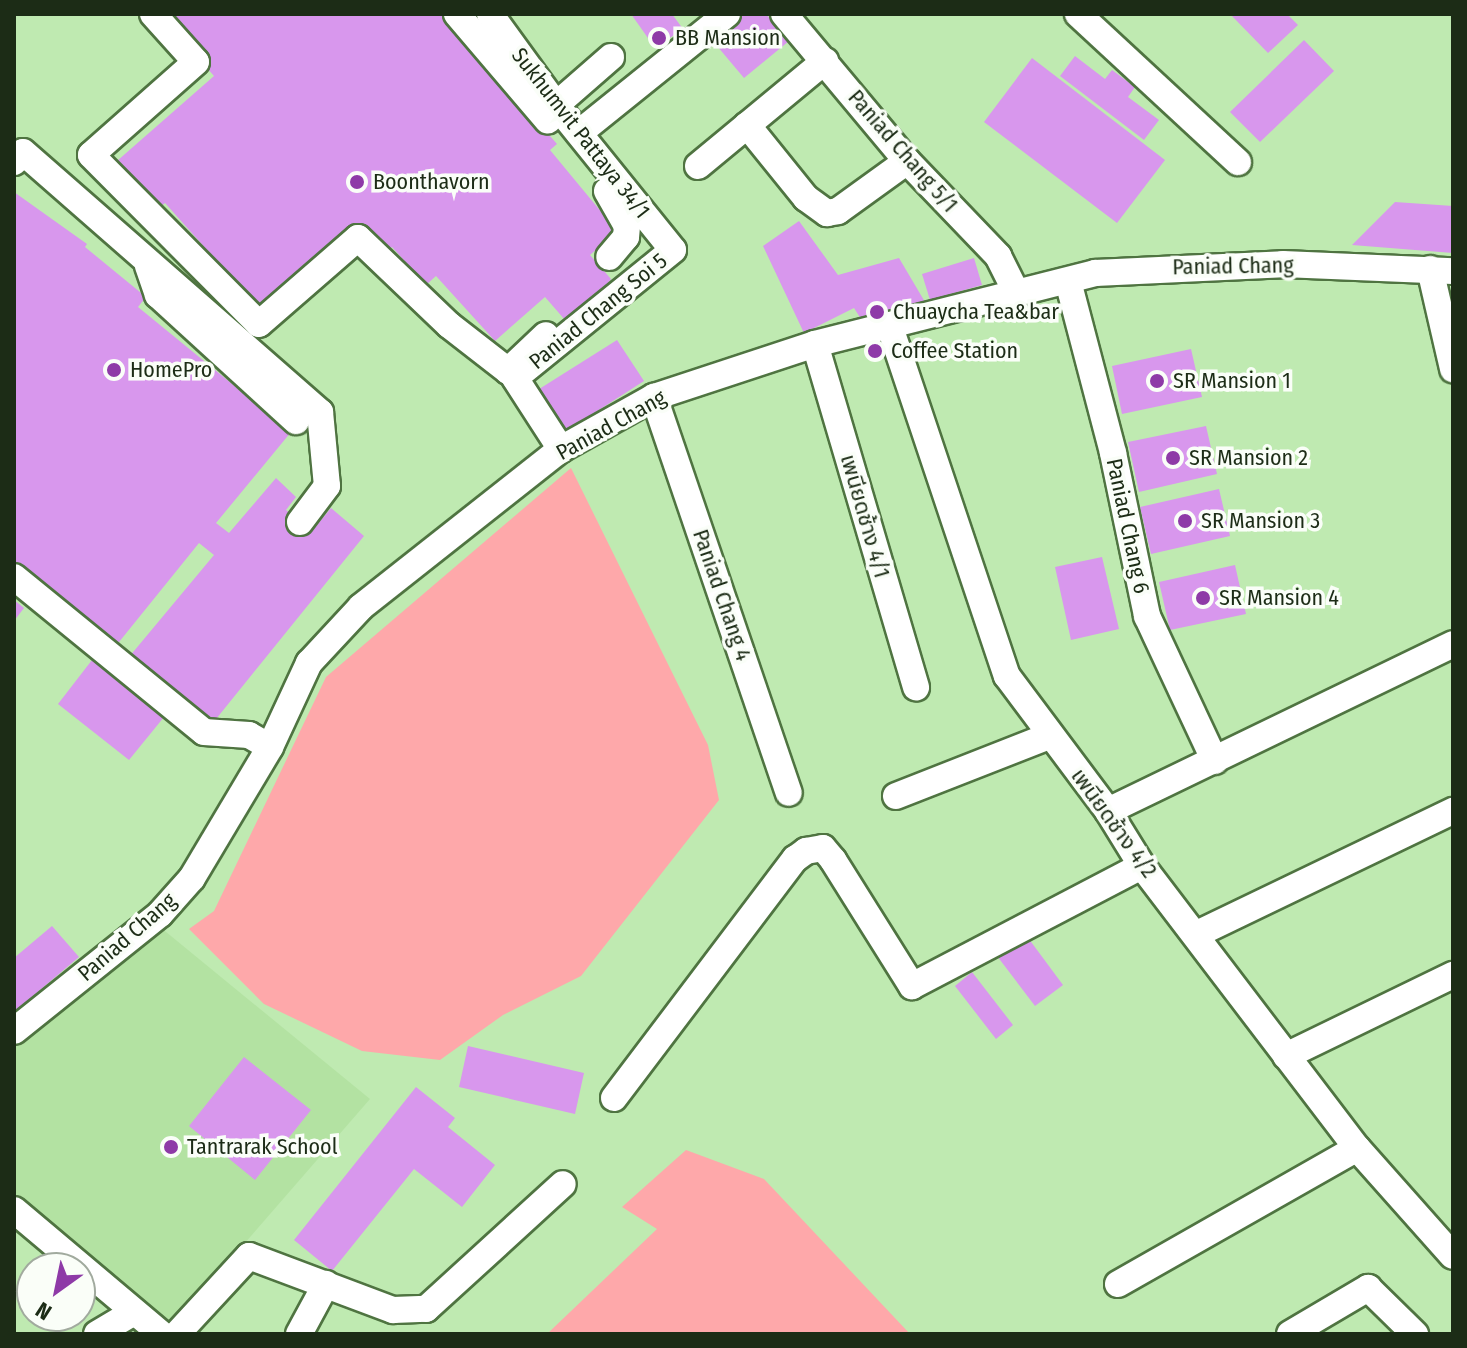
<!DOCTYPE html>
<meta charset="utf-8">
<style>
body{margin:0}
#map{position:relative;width:1467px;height:1348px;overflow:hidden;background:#bfeab1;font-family:"Fira Sans Condensed","Noto Sans Thai",sans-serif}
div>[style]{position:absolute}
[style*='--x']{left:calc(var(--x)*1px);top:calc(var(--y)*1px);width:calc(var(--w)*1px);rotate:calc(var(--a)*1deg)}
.built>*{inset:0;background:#b3e2a2}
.green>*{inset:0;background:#fea8aa}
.building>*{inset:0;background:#d897ed}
.roads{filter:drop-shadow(2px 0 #4f7441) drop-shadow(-2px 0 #4f7441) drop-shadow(0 2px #4f7441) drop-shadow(0 -2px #4f7441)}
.minor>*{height:26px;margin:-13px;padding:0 13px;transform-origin:13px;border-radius:13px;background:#fff}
.dots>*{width:22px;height:22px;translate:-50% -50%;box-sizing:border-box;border:4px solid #fafef8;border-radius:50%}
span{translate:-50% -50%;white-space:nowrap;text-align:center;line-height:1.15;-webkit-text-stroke:7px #fafef8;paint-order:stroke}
.poi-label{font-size:22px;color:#1c2c16}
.left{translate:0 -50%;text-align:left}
.street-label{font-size:22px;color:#1c2c16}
.frame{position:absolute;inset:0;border:16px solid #1c2c16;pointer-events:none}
.north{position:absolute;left:16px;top:1252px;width:80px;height:80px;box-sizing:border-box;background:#fafef8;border:2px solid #a1aa9e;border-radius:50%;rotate:213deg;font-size:22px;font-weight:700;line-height:32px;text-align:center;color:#1c2c16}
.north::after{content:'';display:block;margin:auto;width:28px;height:36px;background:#8e3aa7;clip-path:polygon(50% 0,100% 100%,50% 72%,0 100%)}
</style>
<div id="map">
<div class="built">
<i style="clip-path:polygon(160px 927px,370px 1099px,172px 1327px,14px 1196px,14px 1048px)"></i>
</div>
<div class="green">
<i style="clip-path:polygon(571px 468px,708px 745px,719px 800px,581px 976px,503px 1015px,440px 1060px,362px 1051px,264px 1004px,189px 929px,214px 911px,326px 677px)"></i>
<i style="clip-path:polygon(686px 1150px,764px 1179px,910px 1334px,547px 1334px,657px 1229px,622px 1207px)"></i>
</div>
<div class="building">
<i style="clip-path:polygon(159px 14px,444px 14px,557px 144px,550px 150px,617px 231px,590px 255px,611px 279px,572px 328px,545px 297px,495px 341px,436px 276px,426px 285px,392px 247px,386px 253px,364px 229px,266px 316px,165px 203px,159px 208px,117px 161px,214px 76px)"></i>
<i style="clip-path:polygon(631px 14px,672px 14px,683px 29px,655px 48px)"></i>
<i style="clip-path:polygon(743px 14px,766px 14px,789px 41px,744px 78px,712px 40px)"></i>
<i style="clip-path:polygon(1230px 14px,1287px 14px,1298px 25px,1268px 53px)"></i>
<i style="clip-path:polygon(1304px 40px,1334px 71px,1260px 142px,1230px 112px)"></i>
<i style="clip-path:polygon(1075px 56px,1105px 79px,1112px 70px,1135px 87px,1128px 97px,1159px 120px,1144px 140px,1060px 76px)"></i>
<i style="clip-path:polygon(1032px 58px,1165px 160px,1117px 223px,984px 122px)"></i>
<i style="clip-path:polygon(14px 192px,87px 244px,85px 247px,146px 297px,138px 307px,291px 432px,216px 523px,229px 533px,276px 478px,296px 497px,286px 510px,312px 531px,331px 508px,364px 536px,208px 729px,124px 663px,214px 555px,199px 543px,115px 647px,14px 564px)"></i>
<i style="clip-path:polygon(1395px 202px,1453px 206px,1453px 253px,1352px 245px)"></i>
<i style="clip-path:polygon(799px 221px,838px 275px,899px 258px,925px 302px,863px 322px,854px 308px,804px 333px,763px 246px)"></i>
<i style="clip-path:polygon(974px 258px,982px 285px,930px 300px,922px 274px)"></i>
<i style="clip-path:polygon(617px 340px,644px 381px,563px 433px,536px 391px)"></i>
<i style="clip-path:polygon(1191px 349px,1202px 397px,1122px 414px,1112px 366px)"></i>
<i style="clip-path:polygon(1206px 426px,1217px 474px,1139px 492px,1128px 442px)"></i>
<i style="clip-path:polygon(1219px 489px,1230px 536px,1151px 554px,1140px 507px)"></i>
<i style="clip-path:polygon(1102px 557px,1119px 629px,1071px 640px,1055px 567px)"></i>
<i style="clip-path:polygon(1235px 565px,1246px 614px,1170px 630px,1159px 582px)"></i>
<i style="clip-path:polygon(14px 600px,24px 608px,14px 621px)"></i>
<i style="clip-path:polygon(92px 660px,164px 717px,129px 760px,58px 704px)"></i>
<i style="clip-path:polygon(52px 926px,79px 957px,14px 1012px,14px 958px)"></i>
<i style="clip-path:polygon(1023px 931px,1063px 985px,1035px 1006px,994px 952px)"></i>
<i style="clip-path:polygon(972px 972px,1013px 1025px,996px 1039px,955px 986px)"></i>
<i style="clip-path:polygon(468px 1046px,584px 1073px,575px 1114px,459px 1087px)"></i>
<i style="clip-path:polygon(244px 1057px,311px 1110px,255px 1180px,189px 1126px)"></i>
<i style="clip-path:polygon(416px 1087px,455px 1118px,448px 1127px,495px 1165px,462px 1207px,414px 1169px,332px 1271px,294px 1240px)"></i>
</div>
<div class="roads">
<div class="minor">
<i style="--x:153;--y:14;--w:64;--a:48.1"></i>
<i style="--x:196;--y:62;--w:140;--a:138.5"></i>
<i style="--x:91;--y:155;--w:238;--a:45.2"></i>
<i style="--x:259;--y:324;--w:131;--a:-41"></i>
<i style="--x:358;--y:238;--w:126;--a:43.7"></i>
<i style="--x:449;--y:325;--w:75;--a:37.9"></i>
<i style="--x:508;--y:371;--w:52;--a:-43.5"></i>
<i style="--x:457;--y:14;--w:140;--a:49.6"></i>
<i style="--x:490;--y:14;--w:112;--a:54"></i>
<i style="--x:556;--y:105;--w:186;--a:51.1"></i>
<i style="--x:673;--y:250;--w:203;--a:141"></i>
<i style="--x:515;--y:378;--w:85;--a:57.1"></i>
<i style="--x:784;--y:14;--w:192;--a:50.1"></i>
<i style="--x:907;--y:161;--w:132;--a:46.2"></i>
<i style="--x:998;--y:256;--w:40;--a:63.4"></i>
<i style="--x:1078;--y:14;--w:218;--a:42.8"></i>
<i style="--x:556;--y:105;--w:73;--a:-41.1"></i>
<i style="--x:747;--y:125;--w:94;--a:51.1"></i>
<i style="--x:806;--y:198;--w:26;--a:36"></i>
<i style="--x:827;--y:213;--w:11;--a:-10"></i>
<i style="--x:838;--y:211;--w:85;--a:-35.9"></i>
<i style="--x:579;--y:133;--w:190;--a:-38.8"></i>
<i style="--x:14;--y:162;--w:13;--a:-48"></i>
<i style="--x:23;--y:152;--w:395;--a:41.2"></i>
<i style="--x:320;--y:412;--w:74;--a:84.6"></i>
<i style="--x:327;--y:486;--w:45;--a:126.9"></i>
<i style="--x:698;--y:166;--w:165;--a:-39.6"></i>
<i style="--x:607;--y:191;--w:40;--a:60.3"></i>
<i style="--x:627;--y:226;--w:11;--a:95"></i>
<i style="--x:626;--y:237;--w:26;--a:130"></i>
<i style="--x:148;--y:266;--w:31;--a:71"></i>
<i style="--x:158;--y:295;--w:187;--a:42.4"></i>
<i style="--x:1430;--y:269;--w:103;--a:77"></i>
<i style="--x:1068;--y:281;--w:178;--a:75.3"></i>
<i style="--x:1113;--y:453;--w:167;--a:78.2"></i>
<i style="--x:1147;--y:616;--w:160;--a:64.9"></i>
<i style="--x:890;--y:327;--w:368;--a:71.5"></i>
<i style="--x:1007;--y:676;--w:169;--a:53.2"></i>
<i style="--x:1108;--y:811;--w:65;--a:58.3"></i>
<i style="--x:1142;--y:866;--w:355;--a:52.7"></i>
<i style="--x:1357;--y:1148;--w:144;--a:48.4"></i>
<i style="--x:815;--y:344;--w:358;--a:73.6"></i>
<i style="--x:654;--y:397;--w:418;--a:71.2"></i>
<i style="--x:14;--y:577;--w:245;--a:39.2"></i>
<i style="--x:204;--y:732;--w:45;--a:3.8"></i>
<i style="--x:249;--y:735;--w:24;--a:30"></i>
<i style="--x:896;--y:796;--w:164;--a:-21.4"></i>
<i style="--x:1108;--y:811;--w:383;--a:-25.8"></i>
<i style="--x:1197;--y:934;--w:284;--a:-25.7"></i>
<i style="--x:14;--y:1031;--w:187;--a:-38.7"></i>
<i style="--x:160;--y:914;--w:48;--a:-48.4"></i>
<i style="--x:192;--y:878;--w:152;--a:-59.2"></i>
<i style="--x:270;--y:747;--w:93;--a:-65.1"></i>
<i style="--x:309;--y:663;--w:76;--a:-47.1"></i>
<i style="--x:361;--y:607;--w:255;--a:-38.3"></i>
<i style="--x:561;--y:449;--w:107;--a:-29.2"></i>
<i style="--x:654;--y:397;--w:169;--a:-18.2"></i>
<i style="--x:815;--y:344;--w:289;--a:-14.2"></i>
<i style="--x:1095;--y:273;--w:188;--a:-2.7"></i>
<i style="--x:1283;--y:264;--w:170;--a:2.4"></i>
<i style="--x:1286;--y:1056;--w:186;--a:-25.9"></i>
<i style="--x:614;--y:1098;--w:300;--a:-52.9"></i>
<i style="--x:795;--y:859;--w:14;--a:-36"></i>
<i style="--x:806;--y:851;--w:17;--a:-10"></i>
<i style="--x:823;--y:848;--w:16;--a:50"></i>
<i style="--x:833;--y:860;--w:149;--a:57.9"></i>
<i style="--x:912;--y:986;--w:259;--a:-27.6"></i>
<i style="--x:14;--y:1210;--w:192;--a:40.1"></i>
<i style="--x:1118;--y:1284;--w:275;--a:-29.6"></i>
<i style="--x:97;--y:1334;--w:43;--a:-30.7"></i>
<i style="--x:177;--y:1334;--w:106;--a:-47.3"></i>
<i style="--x:249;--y:1256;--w:154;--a:20.6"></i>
<i style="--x:393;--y:1310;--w:33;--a:-2"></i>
<i style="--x:426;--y:1309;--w:185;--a:-42.4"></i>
<i style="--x:299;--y:1334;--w:57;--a:-61.6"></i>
<i style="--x:1290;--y:1334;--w:91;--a:-30.5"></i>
<i style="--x:1368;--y:1288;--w:66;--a:44.4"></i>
</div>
</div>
<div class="dots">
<i style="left:659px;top:38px;background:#8e3aa7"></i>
<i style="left:357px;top:182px;background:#8e3aa7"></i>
<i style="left:877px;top:312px;background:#8e3aa7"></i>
<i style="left:875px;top:351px;background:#8e3aa7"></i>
<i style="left:114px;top:370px;background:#8e3aa7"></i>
<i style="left:1157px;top:381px;background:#8e3aa7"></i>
<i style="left:1173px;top:458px;background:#8e3aa7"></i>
<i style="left:1185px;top:521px;background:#8e3aa7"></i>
<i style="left:1203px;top:598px;background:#8e3aa7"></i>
<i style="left:171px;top:1147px;background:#8e3aa7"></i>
</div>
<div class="poi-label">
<span class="left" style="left:675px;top:38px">BB Mansion</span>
<span class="left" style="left:373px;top:182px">Boonthavorn</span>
<span class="left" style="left:893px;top:312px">Chuaycha Tea&amp;bar</span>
<span class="left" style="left:891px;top:351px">Coffee Station</span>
<span class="left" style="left:130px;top:370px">HomePro</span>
<span class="left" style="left:1173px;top:381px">SR Mansion 1</span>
<span class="left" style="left:1189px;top:458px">SR Mansion 2</span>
<span class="left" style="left:1201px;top:521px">SR Mansion 3</span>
<span class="left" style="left:1219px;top:598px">SR Mansion 4</span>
<span class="left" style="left:187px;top:1147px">Tantrarak School</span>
</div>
<div class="street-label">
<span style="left:581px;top:133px;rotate:52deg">Sukhumvit Pattaya 34/1</span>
<span style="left:903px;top:151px;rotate:49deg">Paniad Chang 5/1</span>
<span style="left:1233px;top:266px;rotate:-1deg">Paniad Chang</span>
<span style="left:598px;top:311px;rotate:-39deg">Paniad Chang Soi 5</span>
<span style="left:611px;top:425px;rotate:-29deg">Paniad Chang</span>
<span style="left:865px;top:516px;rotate:74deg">เพนียดช้าง 4/1</span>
<span style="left:1128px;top:526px;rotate:78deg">Paniad Chang 6</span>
<span style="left:722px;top:595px;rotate:71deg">Paniad Chang 4</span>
<span style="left:1114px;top:823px;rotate:54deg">เพนียดช้าง 4/2</span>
<span style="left:127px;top:937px;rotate:-41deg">Paniad Chang</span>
</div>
<div class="frame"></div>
<div class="north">N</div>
</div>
